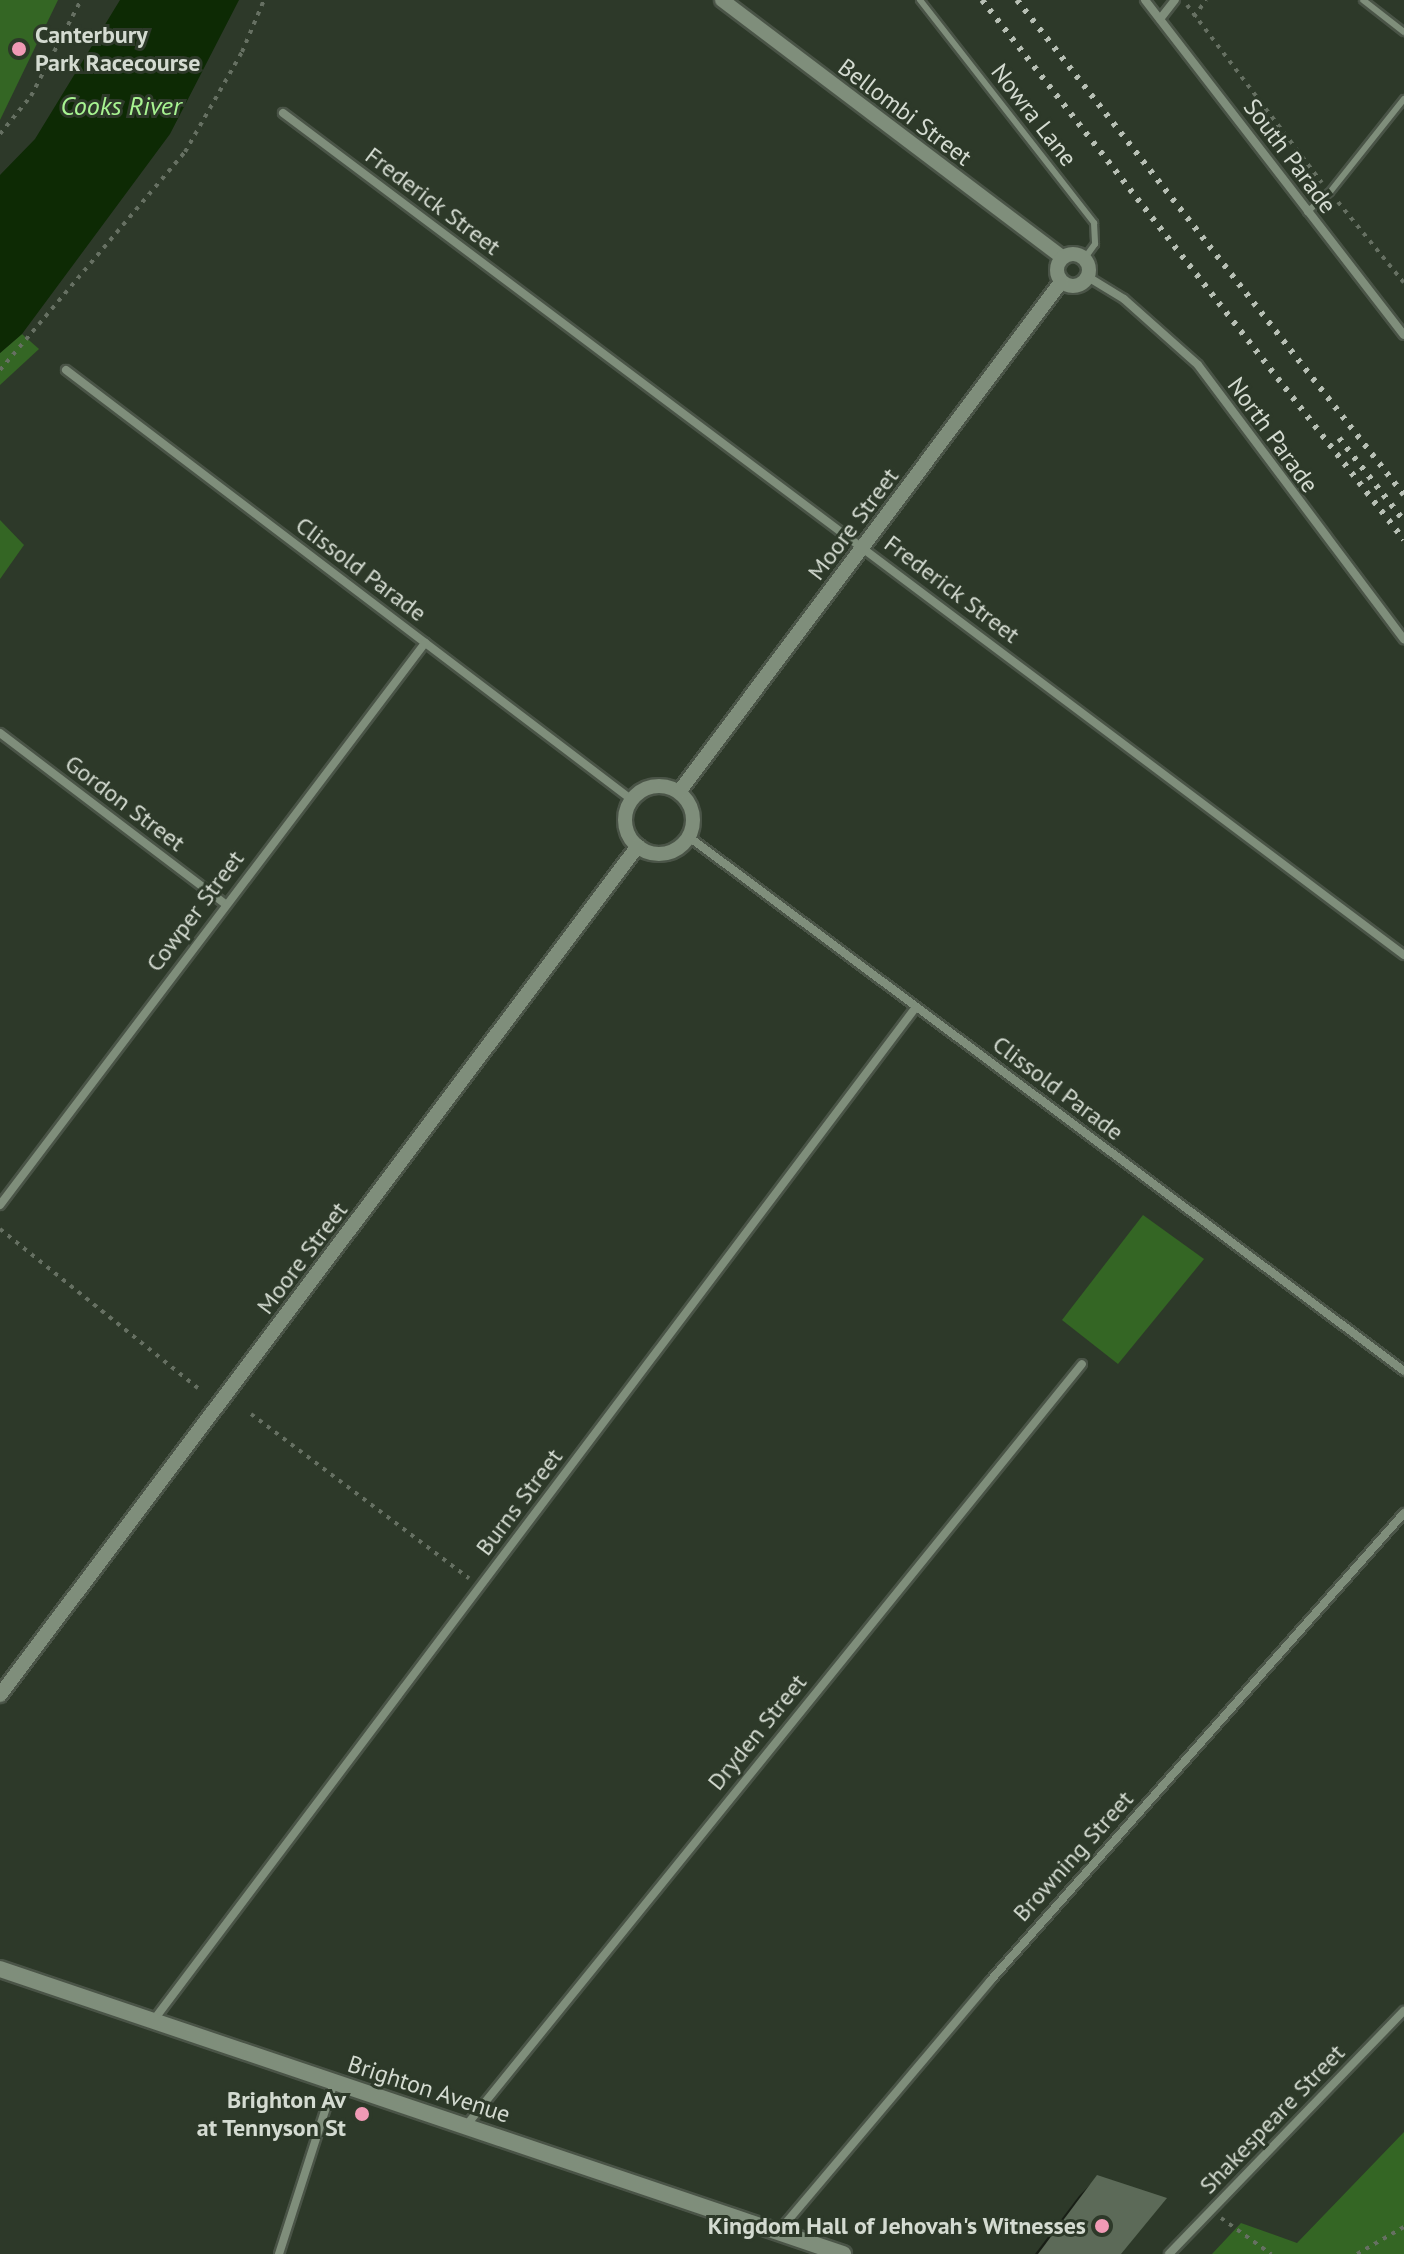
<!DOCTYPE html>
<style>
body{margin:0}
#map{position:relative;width:1404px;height:2254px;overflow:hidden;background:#2d3929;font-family:"PT Sans",sans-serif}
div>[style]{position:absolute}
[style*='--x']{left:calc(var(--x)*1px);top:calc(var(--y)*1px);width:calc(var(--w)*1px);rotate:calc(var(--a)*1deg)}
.green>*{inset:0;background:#346624}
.water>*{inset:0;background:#0d2a04}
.shadow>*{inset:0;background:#0007}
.building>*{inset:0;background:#5c6a58}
.path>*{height:4px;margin-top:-2px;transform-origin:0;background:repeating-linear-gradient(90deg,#667062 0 4px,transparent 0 10px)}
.roads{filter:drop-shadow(2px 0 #4a5447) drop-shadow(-2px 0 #4a5447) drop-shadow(0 2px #4a5447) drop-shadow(0 -2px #4a5447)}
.service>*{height:6px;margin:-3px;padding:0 3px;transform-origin:3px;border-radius:3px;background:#7f8e7b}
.minor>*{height:8px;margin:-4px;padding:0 4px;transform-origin:4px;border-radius:4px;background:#7f8e7b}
.tertiary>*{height:14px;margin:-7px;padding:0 7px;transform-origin:7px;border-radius:7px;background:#7f8e7b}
.tertiary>.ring{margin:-7px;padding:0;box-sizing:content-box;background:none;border:14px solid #7f8e7b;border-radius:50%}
.secondary>*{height:16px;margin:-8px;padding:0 8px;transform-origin:8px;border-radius:8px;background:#7f8e7b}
.rail>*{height:6px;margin-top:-3px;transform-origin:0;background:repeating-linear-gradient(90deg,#b8c0b5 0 4px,transparent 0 12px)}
.dots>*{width:22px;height:22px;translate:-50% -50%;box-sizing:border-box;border:4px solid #2d3929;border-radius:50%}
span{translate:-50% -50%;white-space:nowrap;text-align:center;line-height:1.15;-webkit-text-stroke:6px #2d3929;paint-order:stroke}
.poi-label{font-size:24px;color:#d4dbd1;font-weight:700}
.left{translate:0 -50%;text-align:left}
.right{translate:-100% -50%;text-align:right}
.street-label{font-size:24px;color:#d4dbd1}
.water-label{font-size:26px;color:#a8f492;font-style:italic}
</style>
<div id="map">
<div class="green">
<i style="clip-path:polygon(0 0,58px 0,0 120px)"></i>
<i style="clip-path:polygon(22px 334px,39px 349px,0 385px,0 353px)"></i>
<i style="clip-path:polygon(0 520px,24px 545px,0 579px)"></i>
<i style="clip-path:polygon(1143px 1215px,1204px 1259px,1118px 1364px,1062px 1320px)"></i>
<i style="clip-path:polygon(1404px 2132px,1404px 2254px,1212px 2254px,1241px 2223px,1297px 2243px)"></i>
</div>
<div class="water">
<i style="clip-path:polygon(120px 0,239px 0,170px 134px,22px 334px,0 353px,0 175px,35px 139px)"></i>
</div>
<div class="shadow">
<i style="clip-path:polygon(1098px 2177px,1119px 2254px,1035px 2254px,1079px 2196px)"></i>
</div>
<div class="building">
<i style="clip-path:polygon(1097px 2175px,1167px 2198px,1121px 2254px,1038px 2254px)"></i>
</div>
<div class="path">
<i style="--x:1187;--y:5;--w:223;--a:52.8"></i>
<i style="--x:1194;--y:17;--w:21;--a:-55"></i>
<i style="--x:0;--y:134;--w:49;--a:-50.8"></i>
<i style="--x:31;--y:96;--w:108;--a:-62.5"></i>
<i style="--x:1338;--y:202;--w:104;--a:50.8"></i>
<i style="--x:0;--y:370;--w:286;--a:-49.7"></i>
<i style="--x:185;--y:152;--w:115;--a:-60.3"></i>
<i style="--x:242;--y:52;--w:56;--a:-67.1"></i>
<i style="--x:0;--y:1229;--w:254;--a:38.8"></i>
<i style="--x:251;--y:1414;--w:273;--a:37"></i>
<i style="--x:1221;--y:2218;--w:62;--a:35.8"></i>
<i style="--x:1357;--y:2254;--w:54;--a:-29.9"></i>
</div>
<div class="roads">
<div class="service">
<i style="--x:920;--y:0;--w:283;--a:52"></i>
<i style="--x:1094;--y:223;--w:21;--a:87"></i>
<i style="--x:1095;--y:244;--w:19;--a:126"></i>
<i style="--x:1363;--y:0;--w:52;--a:38"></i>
<i style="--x:1307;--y:212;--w:30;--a:-41"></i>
<i style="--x:1330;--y:192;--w:119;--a:-51.5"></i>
</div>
<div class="minor">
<i style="--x:1145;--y:0;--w:423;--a:52.3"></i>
<i style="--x:1160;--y:19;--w:24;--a:-52"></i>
<i style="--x:283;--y:113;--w:1402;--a:36.91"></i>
<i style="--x:1088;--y:277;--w:42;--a:31.4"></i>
<i style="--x:1124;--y:299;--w:99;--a:41.7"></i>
<i style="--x:1198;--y:365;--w:343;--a:53.1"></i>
<i style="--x:66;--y:370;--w:711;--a:37.22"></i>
<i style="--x:0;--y:733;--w:283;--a:37.2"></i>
<i style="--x:689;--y:837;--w:892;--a:36.75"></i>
<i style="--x:0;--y:1205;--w:705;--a:-52.9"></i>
<i style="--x:153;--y:2021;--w:1269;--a:-53.04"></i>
<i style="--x:465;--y:2127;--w:981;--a:-51.04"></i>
<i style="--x:779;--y:2231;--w:327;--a:-49.8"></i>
<i style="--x:990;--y:1981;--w:625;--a:-48.5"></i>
<i style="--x:279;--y:2254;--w:180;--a:-72.2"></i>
<i style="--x:1169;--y:2254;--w:338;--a:-46"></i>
</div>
<div class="tertiary">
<i style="--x:722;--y:0;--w:426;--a:37.1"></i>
<i class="ring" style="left:1057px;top:254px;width:18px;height:18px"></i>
<i class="ring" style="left:625px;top:786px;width:54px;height:54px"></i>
<i style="--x:679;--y:792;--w:637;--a:-53.17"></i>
<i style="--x:0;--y:1695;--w:1062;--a:-53.08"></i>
</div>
<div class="secondary">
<i style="--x:0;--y:1969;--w:890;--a:18.68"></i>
</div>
</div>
<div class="rail">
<i style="--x:982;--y:0;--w:685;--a:51.99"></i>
<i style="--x:1017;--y:0;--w:628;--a:51.98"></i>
<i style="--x:1339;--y:438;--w:105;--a:51.9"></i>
</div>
<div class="dots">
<i style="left:19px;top:49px;background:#f09ab5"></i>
<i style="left:362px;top:2114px;background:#f09ab5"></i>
<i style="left:1102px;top:2226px;background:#f09ab5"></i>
</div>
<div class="poi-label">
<span class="left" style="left:35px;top:49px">Canterbury<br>Park Racecourse</span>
<span class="right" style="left:346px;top:2114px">Brighton Av<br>at Tennyson St</span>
<span class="right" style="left:1086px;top:2226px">Kingdom Hall of Jehovah's Witnesses</span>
</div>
<div class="street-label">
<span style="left:905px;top:112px;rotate:37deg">Bellombi Street</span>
<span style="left:1034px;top:115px;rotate:52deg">Nowra Lane</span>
<span style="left:1290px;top:156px;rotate:53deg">South Parade</span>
<span style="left:433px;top:201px;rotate:37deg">Frederick Street</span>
<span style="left:1273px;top:435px;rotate:54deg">North Parade</span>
<span style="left:853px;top:524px;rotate:-53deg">Moore Street</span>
<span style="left:361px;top:569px;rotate:37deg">Clissold Parade</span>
<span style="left:952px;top:589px;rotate:37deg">Frederick Street</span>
<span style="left:125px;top:803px;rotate:37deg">Gordon Street</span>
<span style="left:195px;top:911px;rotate:-53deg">Cowper Street</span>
<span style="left:1058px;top:1088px;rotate:37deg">Clissold Parade</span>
<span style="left:302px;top:1258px;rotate:-53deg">Moore Street</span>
<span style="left:519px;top:1502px;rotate:-53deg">Burns Street</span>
<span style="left:757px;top:1732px;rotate:-51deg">Dryden Street</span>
<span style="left:1073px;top:1856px;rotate:-48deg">Browning Street</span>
<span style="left:429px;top:2089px;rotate:18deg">Brighton Avenue</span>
<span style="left:1272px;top:2119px;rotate:-46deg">Shakespeare Street</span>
</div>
<div class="water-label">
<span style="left:121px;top:106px">Cooks River</span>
</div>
</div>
